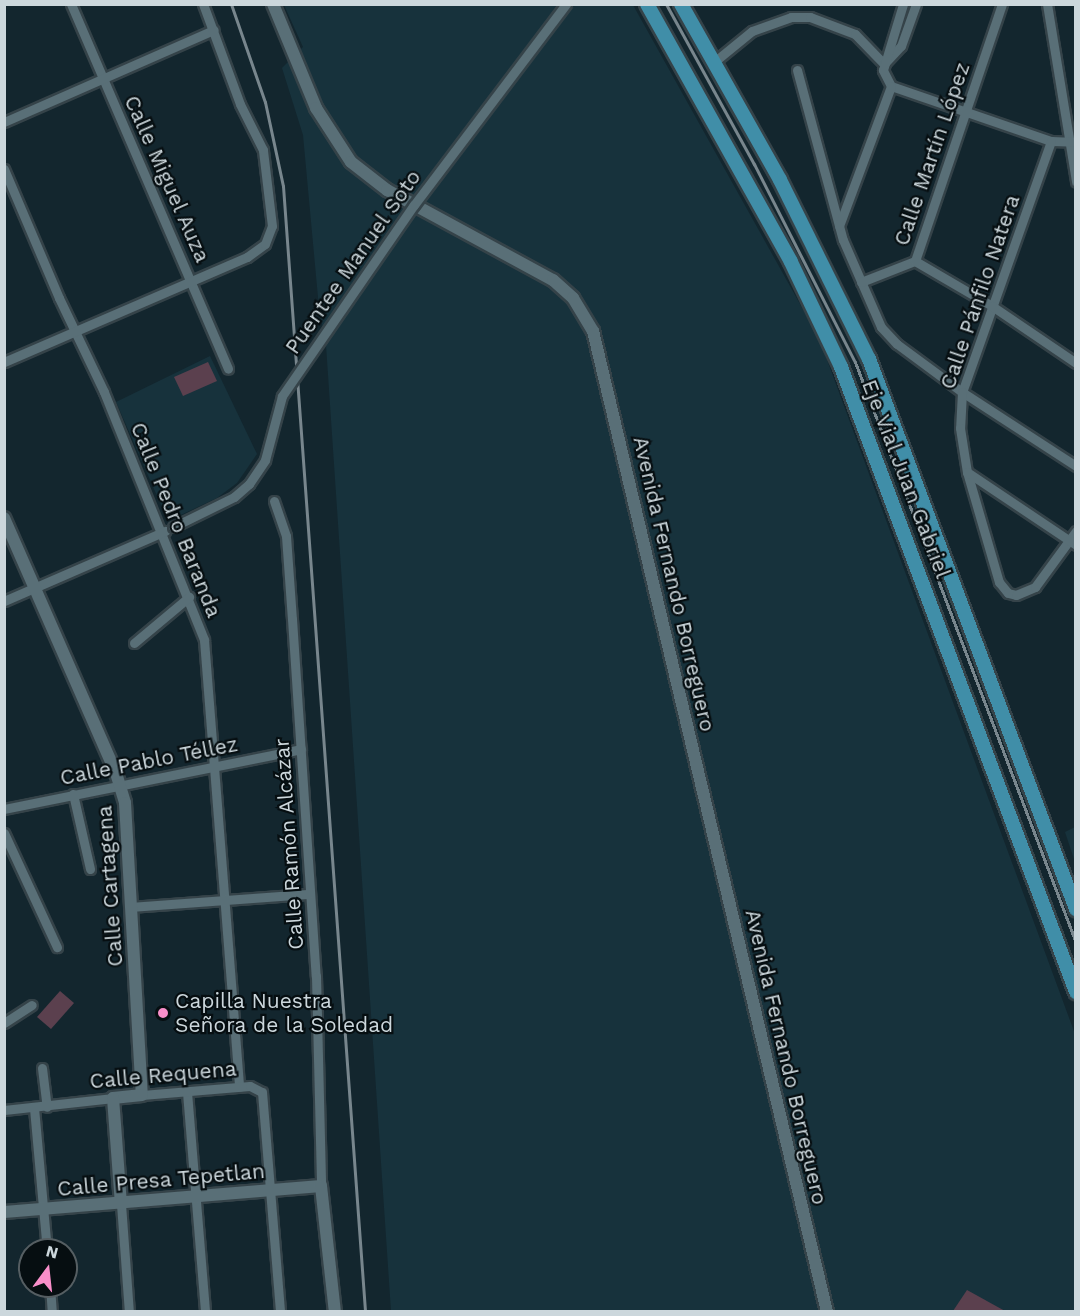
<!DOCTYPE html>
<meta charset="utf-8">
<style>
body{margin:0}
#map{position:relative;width:1080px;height:1316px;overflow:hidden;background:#13262e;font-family:"Work Sans",sans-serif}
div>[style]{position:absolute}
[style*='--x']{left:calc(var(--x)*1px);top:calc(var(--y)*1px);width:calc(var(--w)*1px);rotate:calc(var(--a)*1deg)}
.built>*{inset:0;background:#17323c}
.green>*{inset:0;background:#5b404e}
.roads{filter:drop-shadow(2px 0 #354349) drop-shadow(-2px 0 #354349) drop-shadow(0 2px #354349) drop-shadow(0 -2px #354349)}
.street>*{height:9px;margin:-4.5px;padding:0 4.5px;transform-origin:4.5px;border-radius:4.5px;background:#596f77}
.secondary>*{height:12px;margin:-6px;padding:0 6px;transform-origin:6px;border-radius:6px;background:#596f77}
.primary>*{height:14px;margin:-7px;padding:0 7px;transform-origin:7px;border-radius:7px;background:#408ea8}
.rail>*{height:3px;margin:-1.5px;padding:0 1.5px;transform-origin:1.5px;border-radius:1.5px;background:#78868d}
.bridges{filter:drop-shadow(2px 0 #354349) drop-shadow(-2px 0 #354349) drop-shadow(0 2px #354349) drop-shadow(0 -2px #354349)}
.street-bridge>*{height:9px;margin:-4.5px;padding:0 4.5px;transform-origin:4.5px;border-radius:4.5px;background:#596f77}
.dots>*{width:16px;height:16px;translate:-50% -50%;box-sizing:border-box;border:3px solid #060e11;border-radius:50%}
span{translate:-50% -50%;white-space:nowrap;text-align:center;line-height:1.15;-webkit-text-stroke:4.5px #060e11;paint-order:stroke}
.street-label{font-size:21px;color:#ccd7dc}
.poi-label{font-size:21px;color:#ccd7dc}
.left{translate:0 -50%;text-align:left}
.frame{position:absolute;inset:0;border:6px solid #ccd7dc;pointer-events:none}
.north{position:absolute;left:18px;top:1238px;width:60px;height:60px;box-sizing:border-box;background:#060e11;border:2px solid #555e62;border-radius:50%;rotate:15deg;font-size:16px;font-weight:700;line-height:24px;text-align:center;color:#ccd7dc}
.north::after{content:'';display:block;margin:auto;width:21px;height:27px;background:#f98fca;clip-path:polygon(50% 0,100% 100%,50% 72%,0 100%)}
</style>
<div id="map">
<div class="built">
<i style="clip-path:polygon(284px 5px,633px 5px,819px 338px,1075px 1034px,1075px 1311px,391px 1311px,326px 345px,319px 308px,303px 135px,282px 68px,303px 47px)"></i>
<i style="clip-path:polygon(210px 356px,257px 454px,237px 483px,217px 498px,168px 521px,116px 402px)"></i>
<i style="clip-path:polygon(1075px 827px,1075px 862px,1065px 832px)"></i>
</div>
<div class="green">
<i style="clip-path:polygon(208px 362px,217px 381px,183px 396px,174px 377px)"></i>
<i style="clip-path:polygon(60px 991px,74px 1003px,51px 1029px,37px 1017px)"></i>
<i style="clip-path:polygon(967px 1290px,1005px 1311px,953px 1311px)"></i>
</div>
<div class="roads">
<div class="street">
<i style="--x:71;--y:4;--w:397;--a:66.7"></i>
<i style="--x:1047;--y:4;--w:180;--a:80.7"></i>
<i style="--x:714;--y:62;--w:49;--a:-39.2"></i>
<i style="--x:752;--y:31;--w:41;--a:-19.7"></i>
<i style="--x:791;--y:17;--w:19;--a:0"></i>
<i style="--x:810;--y:17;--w:48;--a:20.7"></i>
<i style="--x:855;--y:34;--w:42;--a:46"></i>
<i style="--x:884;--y:64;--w:25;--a:-47"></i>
<i style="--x:901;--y:46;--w:45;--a:-70.3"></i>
<i style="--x:797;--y:70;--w:176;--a:74.9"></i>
<i style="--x:843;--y:240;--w:95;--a:66.4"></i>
<i style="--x:881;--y:327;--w:23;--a:47"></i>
<i style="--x:897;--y:344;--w:81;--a:36.4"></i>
<i style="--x:962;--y:392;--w:136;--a:33"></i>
<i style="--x:891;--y:86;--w:169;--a:19"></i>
<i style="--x:1051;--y:141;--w:25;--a:2"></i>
<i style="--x:891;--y:86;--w:18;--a:-117"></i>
<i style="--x:883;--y:70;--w:69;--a:-73.1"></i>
<i style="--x:4;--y:122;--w:229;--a:-23.7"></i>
<i style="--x:1051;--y:141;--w:266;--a:109.5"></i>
<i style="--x:962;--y:392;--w:36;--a:93"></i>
<i style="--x:960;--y:428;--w:45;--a:81"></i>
<i style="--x:967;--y:472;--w:115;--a:73.8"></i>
<i style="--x:999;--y:582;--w:14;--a:51"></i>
<i style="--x:1008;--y:593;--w:8;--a:14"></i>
<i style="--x:1016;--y:595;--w:21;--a:-23"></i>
<i style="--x:1035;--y:587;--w:69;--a:-53.8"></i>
<i style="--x:4;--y:169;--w:140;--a:66.9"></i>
<i style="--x:59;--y:298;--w:104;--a:64.4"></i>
<i style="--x:104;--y:392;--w:267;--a:68"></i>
<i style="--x:204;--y:640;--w:448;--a:85.5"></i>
<i style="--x:839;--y:226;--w:149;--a:-69.6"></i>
<i style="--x:915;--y:261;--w:89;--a:30.3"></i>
<i style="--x:992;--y:306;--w:102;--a:34.2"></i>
<i style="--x:861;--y:282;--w:58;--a:-21.3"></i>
<i style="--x:915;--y:261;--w:271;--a:-71.3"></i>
<i style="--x:4;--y:362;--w:265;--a:-23.4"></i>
<i style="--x:247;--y:257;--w:22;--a:-36"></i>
<i style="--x:265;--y:244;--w:19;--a:-69"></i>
<i style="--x:272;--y:226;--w:77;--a:-96.8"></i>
<i style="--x:263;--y:150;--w:51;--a:-116.6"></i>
<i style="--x:240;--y:104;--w:107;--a:-110.3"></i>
<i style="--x:967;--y:472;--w:131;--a:33.8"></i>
<i style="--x:274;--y:501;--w:37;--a:71"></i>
<i style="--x:286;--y:536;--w:83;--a:85.9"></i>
<i style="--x:292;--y:619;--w:358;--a:86.2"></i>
<i style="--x:316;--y:976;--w:210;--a:88.6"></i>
<i style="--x:4;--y:601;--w:176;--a:-23.5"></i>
<i style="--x:134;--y:643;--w:72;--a:-39.9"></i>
<i style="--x:73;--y:794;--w:77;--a:77.2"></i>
<i style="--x:4;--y:809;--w:303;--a:-11.4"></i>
<i style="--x:4;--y:833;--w:126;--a:65.1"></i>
<i style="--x:131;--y:907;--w:179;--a:-4.2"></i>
<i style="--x:4;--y:1023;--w:33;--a:-33"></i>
<i style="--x:42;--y:1068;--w:39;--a:83"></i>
<i style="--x:187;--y:1092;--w:221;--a:85.3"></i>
<i style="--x:142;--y:1095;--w:108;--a:-4.8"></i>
<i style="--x:250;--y:1086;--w:13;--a:27"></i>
<i style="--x:262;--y:1092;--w:221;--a:85.3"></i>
<i style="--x:34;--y:1108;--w:143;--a:84.8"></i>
<i style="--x:4;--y:1110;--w:110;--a:-6.3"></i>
<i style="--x:121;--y:1204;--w:108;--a:85.8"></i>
<i style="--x:50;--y:1286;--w:26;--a:86"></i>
</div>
<div class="secondary">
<i style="--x:273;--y:4;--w:113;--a:67.5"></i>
<i style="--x:316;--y:108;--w:64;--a:57.1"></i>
<i style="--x:351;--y:162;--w:46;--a:37.9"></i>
<i style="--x:387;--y:190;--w:189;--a:28.5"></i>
<i style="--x:553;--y:280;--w:27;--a:42"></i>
<i style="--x:573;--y:298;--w:39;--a:59"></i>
<i style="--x:593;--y:331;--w:1009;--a:76.58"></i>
<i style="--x:4;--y:518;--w:279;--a:66.3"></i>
<i style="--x:116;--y:773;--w:31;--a:73"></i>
<i style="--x:125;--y:803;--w:292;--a:86.7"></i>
<i style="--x:142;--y:1095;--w:29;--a:174"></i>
<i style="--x:113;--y:1098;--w:106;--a:85.7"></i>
<i style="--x:4;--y:1212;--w:318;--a:-4.7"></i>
<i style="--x:321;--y:1186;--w:127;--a:83.7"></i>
</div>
<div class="primary">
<i style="--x:647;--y:4;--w:295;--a:60.8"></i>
<i style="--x:791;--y:262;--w:116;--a:64.5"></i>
<i style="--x:841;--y:367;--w:668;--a:69.39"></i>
<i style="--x:681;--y:4;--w:202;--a:60.6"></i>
<i style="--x:780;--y:180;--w:200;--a:63.6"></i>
<i style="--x:869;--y:359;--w:588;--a:69.38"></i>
</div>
</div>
<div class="rail">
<i style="--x:231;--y:4;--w:104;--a:70.9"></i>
<i style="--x:265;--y:102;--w:86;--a:77.9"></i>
<i style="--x:283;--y:186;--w:1129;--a:85.83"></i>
<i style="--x:666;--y:4;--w:183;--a:61.2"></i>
<i style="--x:754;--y:164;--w:222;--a:63"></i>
<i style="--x:855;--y:362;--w:622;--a:69.17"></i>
</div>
<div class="bridges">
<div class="street-bridge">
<i style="--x:173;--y:527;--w:68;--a:-26.2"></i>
<i style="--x:234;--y:497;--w:20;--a:-41"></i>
<i style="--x:249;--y:484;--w:29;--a:-56"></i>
<i style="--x:265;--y:460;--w:66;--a:-75.1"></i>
<i style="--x:282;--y:396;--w:232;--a:-55.4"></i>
<i style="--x:414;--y:205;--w:252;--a:-52.9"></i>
</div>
</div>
<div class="dots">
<i style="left:163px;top:1013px;background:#f98fca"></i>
</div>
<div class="street-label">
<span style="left:932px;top:154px;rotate:-71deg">Calle Martín López</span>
<span style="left:167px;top:179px;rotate:66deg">Calle Miguel Auza</span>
<span style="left:353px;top:262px;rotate:-55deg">Puentee Manuel Soto</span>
<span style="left:980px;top:292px;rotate:-71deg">Calle Pánfilo Natera</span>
<span style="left:906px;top:479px;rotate:69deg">Eje Vial Juan Gabriel</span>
<span style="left:176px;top:520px;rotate:68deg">Calle Pedro Baranda</span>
<span style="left:674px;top:584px;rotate:77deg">Avenida Fernando Borreguero</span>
<span style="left:149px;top:761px;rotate:-11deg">Calle Pablo Téllez</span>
<span style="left:289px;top:844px;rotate:-94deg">Calle Ramón Alcázar</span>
<span style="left:110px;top:886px;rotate:-94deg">Calle Cartagena</span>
<span style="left:786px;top:1057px;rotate:77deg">Avenida Fernando Borreguero</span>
<span style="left:163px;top:1075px;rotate:-5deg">Calle Requena</span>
<span style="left:161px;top:1180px;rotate:-5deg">Calle Presa Tepetlan</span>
</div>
<div class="poi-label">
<span class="left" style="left:175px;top:1013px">Capilla Nuestra<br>Señora de la Soledad</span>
</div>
<div class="frame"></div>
<div class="north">N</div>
</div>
